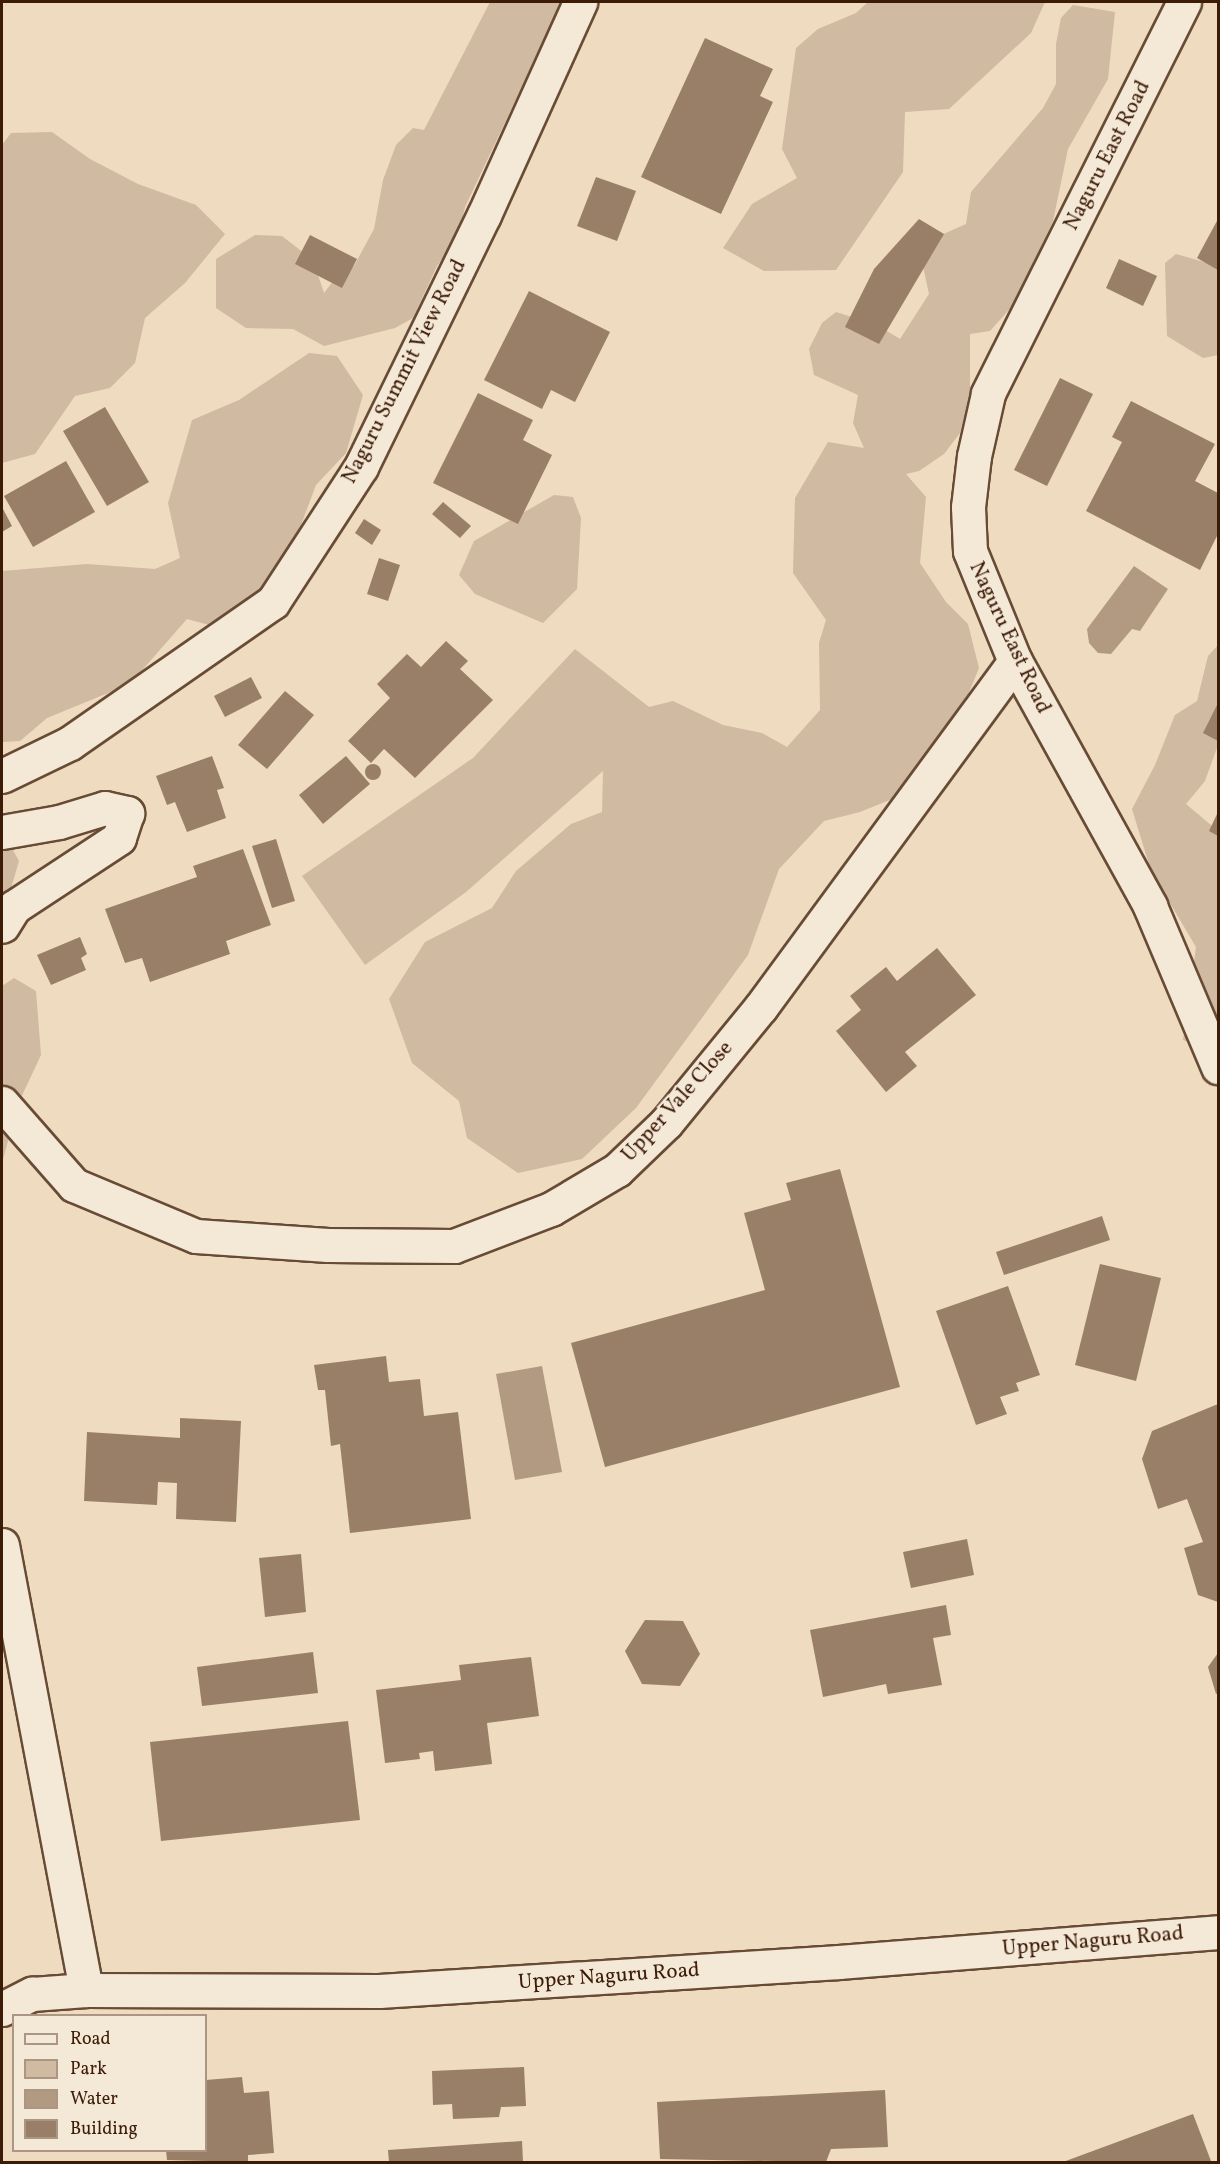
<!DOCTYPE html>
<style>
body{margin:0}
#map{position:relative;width:1220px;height:2164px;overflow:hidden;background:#eedbc0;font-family:Vollkorn,serif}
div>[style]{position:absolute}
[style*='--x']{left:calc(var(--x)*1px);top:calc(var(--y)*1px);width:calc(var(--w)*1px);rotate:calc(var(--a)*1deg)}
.green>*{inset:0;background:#d0baa1}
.water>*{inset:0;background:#b19a81}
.building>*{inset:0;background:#997f67}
.round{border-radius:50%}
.roads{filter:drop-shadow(2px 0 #684b35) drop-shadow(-2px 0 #684b35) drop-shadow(0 2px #684b35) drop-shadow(0 -2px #684b35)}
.minor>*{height:33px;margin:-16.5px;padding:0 16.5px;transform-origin:16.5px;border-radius:16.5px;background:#f4e8d6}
span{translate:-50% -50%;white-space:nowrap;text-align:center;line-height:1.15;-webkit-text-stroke:4.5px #f4e8d6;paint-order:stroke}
.street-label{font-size:21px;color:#3c1b07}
.frame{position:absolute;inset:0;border:3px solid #3c1b07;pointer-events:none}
.legend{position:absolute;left:12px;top:2014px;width:195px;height:138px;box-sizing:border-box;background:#f4e8d6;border:2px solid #aa9683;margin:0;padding:8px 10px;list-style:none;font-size:18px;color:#3c1b07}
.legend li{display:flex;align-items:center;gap:12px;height:30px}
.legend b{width:30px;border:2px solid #aa9683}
</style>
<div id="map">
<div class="green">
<i style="clip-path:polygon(490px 2px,562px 2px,465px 207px,459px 235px,437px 266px,413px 318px,395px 328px,324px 346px,293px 329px,246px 328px,216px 308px,216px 259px,255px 235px,282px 236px,313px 260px,324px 293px,340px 272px,354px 266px,374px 229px,383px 180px,396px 145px,413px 128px,424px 130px)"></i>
<i style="clip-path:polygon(868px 2px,1045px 2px,1031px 33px,949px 109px,905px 112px,903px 172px,836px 270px,764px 271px,723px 248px,752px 204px,797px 178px,782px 149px,796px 48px,818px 29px,856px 13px)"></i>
<i style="clip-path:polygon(1073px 5px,1115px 12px,1108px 79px,1068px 149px,1053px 221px,1015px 303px,990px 331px,970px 334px,970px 396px,960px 433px,944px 454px,919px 471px,906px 474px,926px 497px,920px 563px,946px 602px,968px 624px,979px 668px,959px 717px,902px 795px,860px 812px,824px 821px,779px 869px,748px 955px,636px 1108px,582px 1159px,518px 1173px,467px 1138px,459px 1101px,412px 1063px,389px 999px,425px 942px,492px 908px,516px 871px,571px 824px,602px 812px,603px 771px,466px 892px,365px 965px,302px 876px,473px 758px,575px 649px,649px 707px,673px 701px,723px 725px,762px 733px,787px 747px,820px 710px,819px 643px,826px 620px,793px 573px,795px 498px,828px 442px,864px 448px,853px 423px,858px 395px,814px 375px,809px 349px,822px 323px,836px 312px,877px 325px,900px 339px,929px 294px,921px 257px,930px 240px,966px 224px,971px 192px,1043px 108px,1056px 84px,1056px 44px,1061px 18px)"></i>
<i style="clip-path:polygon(52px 132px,90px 159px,138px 184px,196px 205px,225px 234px,185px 283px,145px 318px,135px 363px,110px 388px,75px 396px,35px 454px,2px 463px,2px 145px,11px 133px)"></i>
<i style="clip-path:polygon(1176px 254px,1218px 266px,1218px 355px,1203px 358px,1167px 336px,1165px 263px)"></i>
<i style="clip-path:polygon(309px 353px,337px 356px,363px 395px,346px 453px,316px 485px,298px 533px,254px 599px,213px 626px,187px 619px,130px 684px,47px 718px,20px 741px,2px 742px,2px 571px,87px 564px,155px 569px,180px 558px,168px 503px,192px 420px,239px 400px)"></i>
<i style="clip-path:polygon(554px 495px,573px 497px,581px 518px,577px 589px,543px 623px,475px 594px,459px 575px,474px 541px)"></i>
<i style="clip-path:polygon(1218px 645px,1218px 745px,1205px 781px,1186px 804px,1218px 831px,1218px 1054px,1183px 1040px,1196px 947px,1151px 871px,1132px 809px,1155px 765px,1175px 715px,1197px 701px,1208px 656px)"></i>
<i style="clip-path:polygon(2px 830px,19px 861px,9px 895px,2px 900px)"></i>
<i style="clip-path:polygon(14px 978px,36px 991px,41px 1055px,18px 1104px,2px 1163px,2px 986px)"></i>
</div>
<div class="water">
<i style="clip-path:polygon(1134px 566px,1168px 589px,1140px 631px,1132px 629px,1111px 654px,1098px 653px,1089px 643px,1087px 629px)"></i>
<i style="clip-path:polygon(542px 1366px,562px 1472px,515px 1480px,496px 1374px)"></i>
</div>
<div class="building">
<i style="clip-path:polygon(705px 38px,773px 69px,760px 96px,773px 102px,721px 214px,641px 177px)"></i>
<i style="clip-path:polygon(596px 177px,636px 191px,617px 241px,577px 226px)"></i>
<i style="clip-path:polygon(919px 219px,944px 234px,879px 344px,845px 327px,874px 269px)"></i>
<i style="clip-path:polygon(1218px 219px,1218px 270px,1197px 258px)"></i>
<i style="clip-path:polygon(310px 235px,357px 259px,342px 288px,295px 264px)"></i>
<i style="clip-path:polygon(1119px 259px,1157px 276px,1143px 306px,1106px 288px)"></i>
<i style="clip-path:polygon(529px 291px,610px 332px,575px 402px,551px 390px,542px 409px,484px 380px)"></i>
<i style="clip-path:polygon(1060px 378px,1093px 394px,1047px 486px,1014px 470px)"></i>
<i style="clip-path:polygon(478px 393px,533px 420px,523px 440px,552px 455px,518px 524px,433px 483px)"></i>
<i style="clip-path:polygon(1131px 401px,1215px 444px,1195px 481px,1218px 493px,1218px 534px,1200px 570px,1086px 511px,1122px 442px,1112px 437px)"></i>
<i style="clip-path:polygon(105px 407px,149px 482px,107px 506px,63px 431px)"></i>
<i style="clip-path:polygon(66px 461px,95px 512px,33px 547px,4px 496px)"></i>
<i style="clip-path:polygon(443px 502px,471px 526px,460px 538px,432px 514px)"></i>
<i style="clip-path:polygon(2px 507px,12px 526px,2px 532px)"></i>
<i style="clip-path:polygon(364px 519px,381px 530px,372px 545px,355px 533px)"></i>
<i style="clip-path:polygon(379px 558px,400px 565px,388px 601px,367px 594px)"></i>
<i style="clip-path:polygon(446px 641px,468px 661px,460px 669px,493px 700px,415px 778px,384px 749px,371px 763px,348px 741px,390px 698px,377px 684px,407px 654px,421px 667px)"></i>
<i style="clip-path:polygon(251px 677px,262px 698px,225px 717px,214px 696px)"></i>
<i style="clip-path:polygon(285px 691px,314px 715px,267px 769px,238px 745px)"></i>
<i style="clip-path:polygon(1218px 703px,1218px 741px,1203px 733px)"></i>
<i style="clip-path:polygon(212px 756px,224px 788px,217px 790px,226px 818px,187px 832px,175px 802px,167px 805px,156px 776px)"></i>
<i style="clip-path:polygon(346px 756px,370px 784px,323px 824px,299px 795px)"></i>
<i class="round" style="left:365px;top:764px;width:16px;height:16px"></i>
<i style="clip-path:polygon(1218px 812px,1218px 836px,1209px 831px)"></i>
<i style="clip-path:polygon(276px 839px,295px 901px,272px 908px,252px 846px)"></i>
<i style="clip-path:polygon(243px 849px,271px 925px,226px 941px,230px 954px,150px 982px,142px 958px,125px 963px,105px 909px,197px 877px,193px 866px)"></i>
<i style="clip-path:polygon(80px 937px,87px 954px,81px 958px,86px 970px,51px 985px,37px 955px)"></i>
<i style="clip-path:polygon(937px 948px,976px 995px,905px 1052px,917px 1066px,886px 1092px,836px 1031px,861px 1010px,850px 996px,886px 967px,897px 981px)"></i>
<i style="clip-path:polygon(840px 1169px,900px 1387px,605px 1467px,571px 1343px,765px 1290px,744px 1213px,791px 1200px,786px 1183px)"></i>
<i style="clip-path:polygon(1102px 1216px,1110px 1240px,1004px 1275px,996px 1252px)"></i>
<i style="clip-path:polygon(1100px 1264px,1161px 1278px,1136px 1381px,1075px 1365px)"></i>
<i style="clip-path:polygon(1008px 1286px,1040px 1375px,1016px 1383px,1019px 1391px,1000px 1397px,1007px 1414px,976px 1425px,936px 1311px)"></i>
<i style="clip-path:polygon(386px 1356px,389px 1382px,420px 1379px,424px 1416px,458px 1412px,471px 1519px,350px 1533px,340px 1444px,331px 1446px,325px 1390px,318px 1390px,314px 1365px)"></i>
<i style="clip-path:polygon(1218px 1404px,1218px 1602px,1198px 1595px,1184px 1548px,1203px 1542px,1187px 1499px,1158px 1509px,1142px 1459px,1152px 1431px)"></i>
<i style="clip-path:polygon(180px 1418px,241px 1421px,236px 1522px,176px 1519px,177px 1483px,158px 1482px,157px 1505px,84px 1501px,87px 1432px,180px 1438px)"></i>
<i style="clip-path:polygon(967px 1539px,974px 1575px,911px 1588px,903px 1552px)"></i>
<i style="clip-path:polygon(301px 1554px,306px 1612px,265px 1617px,259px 1558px)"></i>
<i style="clip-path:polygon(946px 1605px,951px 1635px,933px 1638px,942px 1685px,888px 1694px,886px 1684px,823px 1697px,810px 1630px)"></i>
<i style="clip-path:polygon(645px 1620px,683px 1621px,700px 1654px,680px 1686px,642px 1684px,625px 1651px)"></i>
<i style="clip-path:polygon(313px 1652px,318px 1693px,202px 1706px,197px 1667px)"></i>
<i style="clip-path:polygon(1218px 1653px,1218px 1693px,1216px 1694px,1208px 1667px)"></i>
<i style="clip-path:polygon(531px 1657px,539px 1716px,487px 1723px,492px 1764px,435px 1771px,433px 1751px,419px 1753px,420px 1759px,385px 1763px,376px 1690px,461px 1680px,459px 1665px)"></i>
<i style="clip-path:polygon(348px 1721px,360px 1820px,161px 1841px,150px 1742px)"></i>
<i style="clip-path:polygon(524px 2067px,526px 2106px,501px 2107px,499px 2117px,453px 2119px,452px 2104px,433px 2105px,432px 2071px)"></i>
<i style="clip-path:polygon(242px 2077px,244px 2093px,269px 2091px,274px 2153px,248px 2155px,248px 2162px,167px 2160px,166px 2150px,206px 2150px,206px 2080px)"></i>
<i style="clip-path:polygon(885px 2090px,888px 2147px,831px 2149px,826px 2162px,660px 2159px,657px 2102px)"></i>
<i style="clip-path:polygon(1193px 2114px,1211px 2161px,1063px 2162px)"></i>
<i style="clip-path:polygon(522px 2141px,523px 2162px,389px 2162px,388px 2150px)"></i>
</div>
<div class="roads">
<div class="minor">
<i style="--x:1184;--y:2;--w:438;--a:116.6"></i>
<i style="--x:988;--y:394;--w:64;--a:102.7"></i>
<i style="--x:974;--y:456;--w:51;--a:96.7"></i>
<i style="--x:968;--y:507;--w:44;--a:87.4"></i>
<i style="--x:970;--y:551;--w:119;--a:67.8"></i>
<i style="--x:1015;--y:661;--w:280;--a:61.1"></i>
<i style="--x:1150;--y:906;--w:175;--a:67.1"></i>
<i style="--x:2;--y:776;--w:76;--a:-25.9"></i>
<i style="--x:70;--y:743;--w:247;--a:-34.8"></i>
<i style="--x:273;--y:602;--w:161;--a:-56.9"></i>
<i style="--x:361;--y:467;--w:280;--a:-64"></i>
<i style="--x:484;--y:215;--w:234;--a:-65.7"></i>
<i style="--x:2;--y:832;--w:58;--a:-10"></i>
<i style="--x:59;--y:822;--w:48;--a:-16.9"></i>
<i style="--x:105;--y:808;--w:23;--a:13"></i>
<i style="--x:127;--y:813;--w:26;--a:108"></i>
<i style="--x:119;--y:838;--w:126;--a:146.7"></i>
<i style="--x:14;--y:907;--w:22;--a:122"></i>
<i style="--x:2;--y:1103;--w:109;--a:48.7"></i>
<i style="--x:74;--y:1185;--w:132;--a:22.7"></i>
<i style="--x:196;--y:1236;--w:132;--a:3.9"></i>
<i style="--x:328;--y:1245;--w:126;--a:0.5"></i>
<i style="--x:454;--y:1246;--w:104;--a:-20.9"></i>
<i style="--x:551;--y:1209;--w:77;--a:-30.6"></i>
<i style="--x:617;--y:1170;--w:68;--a:-43.8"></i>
<i style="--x:666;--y:1123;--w:150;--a:-50.7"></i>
<i style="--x:761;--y:1007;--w:429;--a:-53.7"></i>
<i style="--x:2;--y:1545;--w:453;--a:79.3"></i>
<i style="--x:2;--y:2009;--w:34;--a:-27"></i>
<i style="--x:32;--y:1994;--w:54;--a:-4.2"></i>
<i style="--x:86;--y:1990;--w:293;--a:0.2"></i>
<i style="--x:379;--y:1991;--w:461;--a:-3.6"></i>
<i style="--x:839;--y:1962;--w:380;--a:-4.5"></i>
</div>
</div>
<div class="street-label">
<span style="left:1108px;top:156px;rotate:-63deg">Naguru East Road</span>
<span style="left:405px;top:372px;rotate:-63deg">Naguru Summit View Road</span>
<span style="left:1009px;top:638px;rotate:65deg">Naguru East Road</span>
<span style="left:678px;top:1102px;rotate:-48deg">Upper Vale Close</span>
<span style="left:1093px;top:1942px;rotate:-5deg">Upper Naguru Road</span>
<span style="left:609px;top:1977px;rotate:-4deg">Upper Naguru Road</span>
</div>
<div class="frame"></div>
<ul class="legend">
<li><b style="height:8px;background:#f4e8d6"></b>Road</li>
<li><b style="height:16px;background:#d0baa1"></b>Park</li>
<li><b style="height:16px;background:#b19a81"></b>Water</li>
<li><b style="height:16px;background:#997f67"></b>Building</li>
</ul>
</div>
